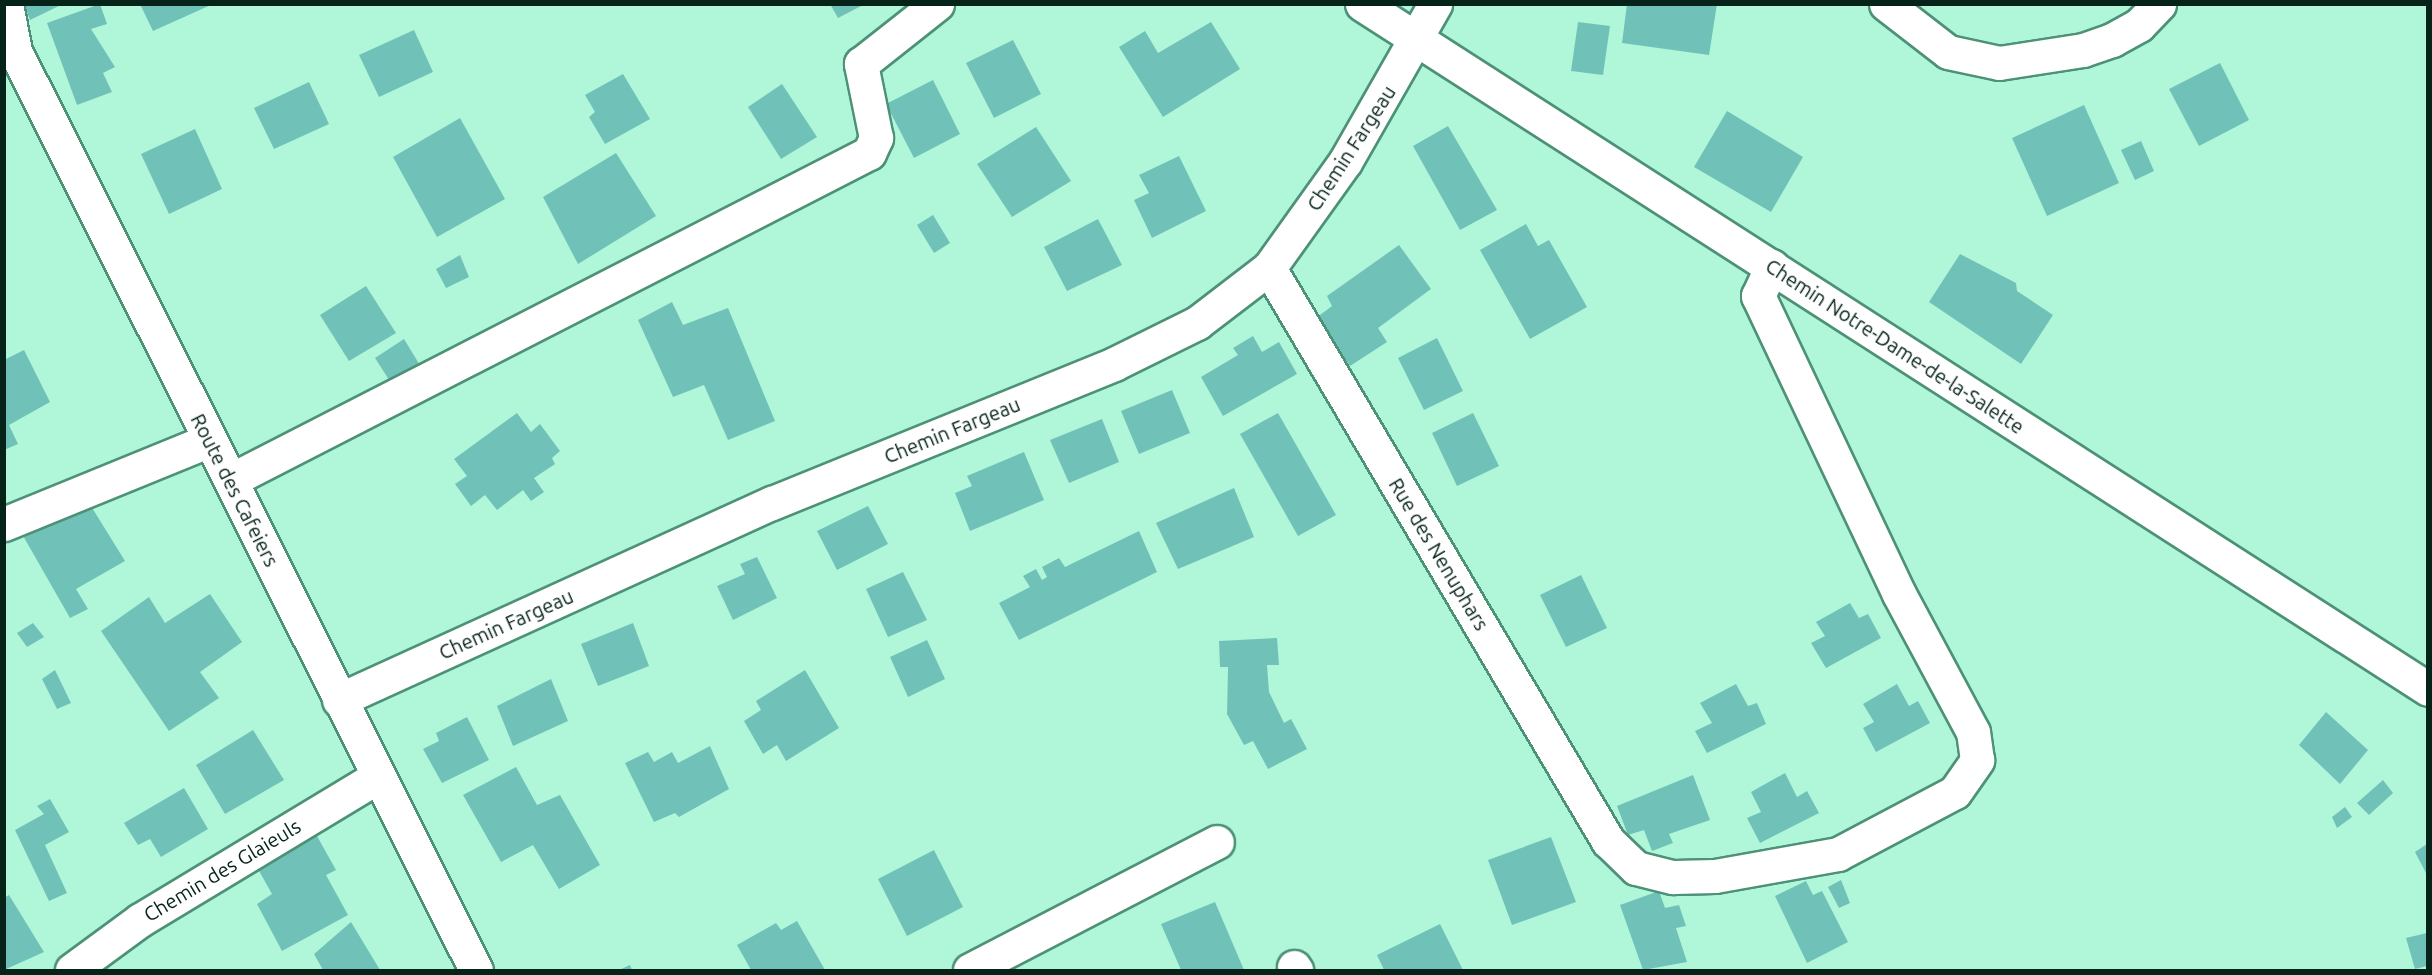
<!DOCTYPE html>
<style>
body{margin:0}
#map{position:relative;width:2432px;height:975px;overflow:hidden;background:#b0f6d9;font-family:Ubuntu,sans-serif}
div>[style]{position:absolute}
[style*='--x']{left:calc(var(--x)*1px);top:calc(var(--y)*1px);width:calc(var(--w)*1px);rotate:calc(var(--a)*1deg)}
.building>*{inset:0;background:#70c2b9}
.roads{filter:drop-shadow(2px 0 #4d9177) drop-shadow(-2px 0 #4d9177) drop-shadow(0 2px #4d9177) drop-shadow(0 -2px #4d9177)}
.minor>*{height:33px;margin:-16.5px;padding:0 16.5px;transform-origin:16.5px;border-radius:16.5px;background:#fff}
.tertiary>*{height:33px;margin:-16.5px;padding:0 16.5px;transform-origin:16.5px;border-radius:16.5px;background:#fff}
span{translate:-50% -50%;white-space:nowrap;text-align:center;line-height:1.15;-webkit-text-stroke:4.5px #fff;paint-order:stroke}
.street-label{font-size:20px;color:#062319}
.frame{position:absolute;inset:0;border:6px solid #062319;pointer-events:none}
</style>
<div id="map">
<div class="building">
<i style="clip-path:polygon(24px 4px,63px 4px,30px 20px)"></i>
<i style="clip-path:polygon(100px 4px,107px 24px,91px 29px,115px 67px,103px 73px,112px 92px,77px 105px,47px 23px)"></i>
<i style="clip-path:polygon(140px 4px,213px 4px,153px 31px)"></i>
<i style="clip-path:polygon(830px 4px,865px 4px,838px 18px)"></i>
<i style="clip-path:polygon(1627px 4px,1717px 4px,1709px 55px,1622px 43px)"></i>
<i style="clip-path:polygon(1211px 22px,1240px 69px,1163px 117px,1119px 47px,1145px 31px,1158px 53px)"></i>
<i style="clip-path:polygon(1578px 22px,1610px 26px,1603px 75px,1571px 71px)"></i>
<i style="clip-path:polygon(414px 30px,433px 72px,379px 97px,359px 55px)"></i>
<i style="clip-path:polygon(1013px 40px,1041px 94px,994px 118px,966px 63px)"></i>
<i style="clip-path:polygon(2220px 63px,2249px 120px,2199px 146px,2169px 89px)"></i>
<i style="clip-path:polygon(623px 74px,650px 119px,605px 144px,589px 117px,595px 112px,585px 95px)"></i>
<i style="clip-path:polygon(933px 80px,960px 134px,914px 158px,886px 104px)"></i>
<i style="clip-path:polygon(309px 82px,329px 124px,274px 149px,254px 108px)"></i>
<i style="clip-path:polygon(782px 84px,817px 137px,781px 159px,748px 107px)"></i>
<i style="clip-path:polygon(2084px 105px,2119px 183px,2047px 216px,2012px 138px)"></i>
<i style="clip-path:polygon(1727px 111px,1803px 157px,1771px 212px,1694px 167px)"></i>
<i style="clip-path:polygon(460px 118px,505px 199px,437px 237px,393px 157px)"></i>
<i style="clip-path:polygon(1448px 126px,1497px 210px,1460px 230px,1413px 146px)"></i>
<i style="clip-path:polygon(1036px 127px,1071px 181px,1012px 217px,977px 164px)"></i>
<i style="clip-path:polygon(195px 129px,222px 189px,169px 214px,141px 154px)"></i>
<i style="clip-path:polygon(2141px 141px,2154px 171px,2135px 180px,2121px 150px)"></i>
<i style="clip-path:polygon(616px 153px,656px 216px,578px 264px,543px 197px)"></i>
<i style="clip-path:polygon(1179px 156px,1206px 211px,1152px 238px,1134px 200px,1149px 193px,1139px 175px)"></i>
<i style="clip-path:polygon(933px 215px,950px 243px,934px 253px,917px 225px)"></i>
<i style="clip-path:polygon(1098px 219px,1122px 265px,1067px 291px,1044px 247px)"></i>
<i style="clip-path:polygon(1526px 224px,1538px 246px,1549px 240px,1587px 307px,1530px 339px,1480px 250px)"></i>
<i style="clip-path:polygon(1399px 245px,1431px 289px,1378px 328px,1387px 342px,1350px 366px,1316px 318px,1332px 306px,1327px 296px)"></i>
<i style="clip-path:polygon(1960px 254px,2016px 283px,2017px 291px,2053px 315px,2021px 364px,1929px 302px)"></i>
<i style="clip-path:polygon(460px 255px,469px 277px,446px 288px,436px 269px)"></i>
<i style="clip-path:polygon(366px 286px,396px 333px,349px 361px,320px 315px)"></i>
<i style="clip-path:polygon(672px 302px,683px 325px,728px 308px,775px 421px,728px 440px,704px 385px,673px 397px,638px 320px)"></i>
<i style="clip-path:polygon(1253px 336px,1262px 352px,1279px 342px,1297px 374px,1223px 416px,1201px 377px,1238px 355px,1233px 348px)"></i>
<i style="clip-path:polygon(1437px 338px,1463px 391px,1424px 410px,1398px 358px)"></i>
<i style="clip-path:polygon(404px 339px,421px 367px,393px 386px,375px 358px)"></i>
<i style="clip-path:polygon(24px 350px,50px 402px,9px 425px,18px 444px,4px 450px,4px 360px)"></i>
<i style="clip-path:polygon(1172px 390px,1190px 433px,1139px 454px,1121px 411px)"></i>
<i style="clip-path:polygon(517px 413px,531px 432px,540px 424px,560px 451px,552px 458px,555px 464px,534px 478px,544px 492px,531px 501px,523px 490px,497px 510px,485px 495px,471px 506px,455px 484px,467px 476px,454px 459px)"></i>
<i style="clip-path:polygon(1278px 413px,1336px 515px,1298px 536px,1240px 434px)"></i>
<i style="clip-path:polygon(1473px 413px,1499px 466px,1457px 486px,1432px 433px)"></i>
<i style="clip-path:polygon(1102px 419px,1119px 462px,1069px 483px,1050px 440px)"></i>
<i style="clip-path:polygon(1024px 452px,1044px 500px,970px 531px,955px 493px,972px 486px,967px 476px)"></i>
<i style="clip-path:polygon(1234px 488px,1254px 537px,1178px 569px,1156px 523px)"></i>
<i style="clip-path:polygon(86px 498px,125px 561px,76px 589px,88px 609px,70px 618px,22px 534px)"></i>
<i style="clip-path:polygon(868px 506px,888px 544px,837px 570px,817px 531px)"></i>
<i style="clip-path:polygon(1139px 531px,1157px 572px,1019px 640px,999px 603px,1030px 587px,1023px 576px,1036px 569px,1042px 580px,1047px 577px,1042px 567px,1059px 558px,1065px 567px)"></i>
<i style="clip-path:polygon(757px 557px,777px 598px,733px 620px,717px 586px,745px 574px,740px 564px)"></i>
<i style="clip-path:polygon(903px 572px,927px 620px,888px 637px,866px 589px)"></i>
<i style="clip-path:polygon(1581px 575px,1607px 628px,1566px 647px,1540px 595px)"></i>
<i style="clip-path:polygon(210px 594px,242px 642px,200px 672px,219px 698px,169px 731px,101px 631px,149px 597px,165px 623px)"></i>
<i style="clip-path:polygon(1850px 603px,1859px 618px,1868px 614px,1881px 638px,1826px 668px,1811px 643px,1825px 636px,1816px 622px)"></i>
<i style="clip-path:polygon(33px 623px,44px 637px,27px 647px,17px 633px)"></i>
<i style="clip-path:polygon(633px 623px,649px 666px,598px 686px,581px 644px)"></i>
<i style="clip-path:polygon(1277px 638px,1279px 665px,1267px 665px,1269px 692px,1284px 723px,1291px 719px,1307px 749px,1268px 769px,1253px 741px,1244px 745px,1227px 714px,1228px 667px,1220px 667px,1219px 641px)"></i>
<i style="clip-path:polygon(927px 640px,945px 679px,908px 697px,890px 657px)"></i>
<i style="clip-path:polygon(55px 670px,71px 703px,57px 709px,42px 679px)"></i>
<i style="clip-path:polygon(805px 670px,839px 728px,786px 761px,777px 745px,763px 754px,744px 721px,761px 710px,756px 701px)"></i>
<i style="clip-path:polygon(551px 679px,568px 721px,513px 746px,497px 706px)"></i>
<i style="clip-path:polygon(1736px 684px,1748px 706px,1757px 703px,1766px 724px,1707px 753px,1695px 731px,1712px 723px,1700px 703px)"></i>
<i style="clip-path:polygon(1897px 684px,1909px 706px,1918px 701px,1930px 723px,1876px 752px,1863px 728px,1874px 722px,1863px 704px)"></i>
<i style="clip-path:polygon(2326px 712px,2368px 750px,2340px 784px,2299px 745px)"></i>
<i style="clip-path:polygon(467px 717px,489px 760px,442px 783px,423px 749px,439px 741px,436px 733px)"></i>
<i style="clip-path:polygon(253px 730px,284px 780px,225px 814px,196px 765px)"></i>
<i style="clip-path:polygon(710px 746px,729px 789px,679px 817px,675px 813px,654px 822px,625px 763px,648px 752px,654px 762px,672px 752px,678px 763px)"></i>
<i style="clip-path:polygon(516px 767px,537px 805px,560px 795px,600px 865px,559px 889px,533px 845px,501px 862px,463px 795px)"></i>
<i style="clip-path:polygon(1785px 773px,1797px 797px,1807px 791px,1819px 813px,1760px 843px,1747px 818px,1761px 812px,1751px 792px)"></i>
<i style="clip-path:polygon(1693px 775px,1710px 820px,1669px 834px,1673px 843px,1652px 851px,1644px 830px,1628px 835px,1617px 806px)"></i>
<i style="clip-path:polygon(2383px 780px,2393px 793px,2369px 815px,2357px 803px)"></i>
<i style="clip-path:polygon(184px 788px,208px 829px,161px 857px,150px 839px,138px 845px,124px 823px)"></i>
<i style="clip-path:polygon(50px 799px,69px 832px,45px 845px,67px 893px,49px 901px,15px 830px,44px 814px,37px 806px)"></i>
<i style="clip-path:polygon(2345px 807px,2352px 817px,2337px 828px,2332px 817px)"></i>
<i style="clip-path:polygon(317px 836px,336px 870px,326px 875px,348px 915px,282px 951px,257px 904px,272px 894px,258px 869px)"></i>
<i style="clip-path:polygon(1551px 837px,1576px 902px,1512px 925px,1488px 860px)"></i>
<i style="clip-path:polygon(2427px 844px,2427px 875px,2415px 852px)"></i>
<i style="clip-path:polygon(934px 850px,963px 907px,907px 936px,878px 879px)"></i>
<i style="clip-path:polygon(1841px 880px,1850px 903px,1839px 908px,1828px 887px)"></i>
<i style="clip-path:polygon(1806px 881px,1813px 895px,1822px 891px,1848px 942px,1807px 963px,1775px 896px)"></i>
<i style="clip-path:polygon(1659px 891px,1665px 908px,1679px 905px,1686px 926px,1676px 928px,1687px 962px,1643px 970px,1620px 905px)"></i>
<i style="clip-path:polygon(9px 895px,44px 952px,4px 970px,4px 898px)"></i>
<i style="clip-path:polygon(1215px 902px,1244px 970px,1181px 970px,1161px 924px)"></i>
<i style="clip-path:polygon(797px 921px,825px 970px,751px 970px,737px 945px,776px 923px,781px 930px)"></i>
<i style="clip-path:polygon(351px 922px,380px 970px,323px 970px,314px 954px)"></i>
<i style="clip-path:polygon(1440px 924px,1463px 970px,1384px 970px,1377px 955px)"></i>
<i style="clip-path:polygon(2427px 933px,2427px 966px,2415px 969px,2406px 938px)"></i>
<i style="clip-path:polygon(630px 965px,632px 970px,619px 970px)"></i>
</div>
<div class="roads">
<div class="minor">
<i style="--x:1886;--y:4;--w:78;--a:37.7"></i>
<i style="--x:1948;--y:52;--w:52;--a:12.2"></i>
<i style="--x:1999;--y:63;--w:85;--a:-8.8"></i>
<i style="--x:2083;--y:50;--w:31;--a:-19"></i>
<i style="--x:2112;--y:40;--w:31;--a:-29"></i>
<i style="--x:2139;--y:25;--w:29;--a:-46"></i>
<i style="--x:1269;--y:268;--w:666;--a:59.39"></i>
<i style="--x:1608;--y:841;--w:39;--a:44"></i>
<i style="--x:1636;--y:868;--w:38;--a:14"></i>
<i style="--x:1673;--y:877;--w:42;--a:-1.4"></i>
<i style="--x:1715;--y:876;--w:125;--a:-10.1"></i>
<i style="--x:1838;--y:854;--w:132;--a:-27.9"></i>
<i style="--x:1955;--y:792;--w:39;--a:-55"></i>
<i style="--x:1977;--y:760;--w:28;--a:-98"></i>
<i style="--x:1973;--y:732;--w:157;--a:-118.2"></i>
<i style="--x:1899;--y:594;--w:330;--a:-115.3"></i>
<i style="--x:1758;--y:296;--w:33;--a:-65"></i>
<i style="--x:231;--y:480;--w:717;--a:-27.14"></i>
<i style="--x:869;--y:153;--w:17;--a:-65"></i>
<i style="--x:876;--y:138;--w:76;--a:-101.5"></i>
<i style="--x:861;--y:64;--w:97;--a:-38.3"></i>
<i style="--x:4;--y:524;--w:222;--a:-22.2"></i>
<i style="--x:339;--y:700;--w:476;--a:-24.5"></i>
<i style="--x:772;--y:503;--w:369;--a:-22.1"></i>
<i style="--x:1114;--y:364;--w:93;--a:-26.3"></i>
<i style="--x:1197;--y:323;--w:91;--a:-37.4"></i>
<i style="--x:1269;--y:268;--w:130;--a:-54.4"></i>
<i style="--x:1345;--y:162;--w:182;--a:-60.3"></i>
<i style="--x:1294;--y:967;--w:4;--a:56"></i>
<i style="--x:72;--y:970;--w:84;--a:-36.3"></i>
<i style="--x:140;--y:920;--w:277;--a:-31.1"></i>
<i style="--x:970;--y:970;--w:278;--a:-27.4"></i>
</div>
<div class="tertiary">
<i style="--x:6;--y:4;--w:48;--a:79.2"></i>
<i style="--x:15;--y:51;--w:1028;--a:63.36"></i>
<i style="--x:1362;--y:4;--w:1267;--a:32.72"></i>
</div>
</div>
<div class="street-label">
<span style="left:1351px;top:148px;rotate:-57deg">Chemin Fargeau</span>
<span style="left:1895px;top:346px;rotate:33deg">Chemin Notre-Dame-de-la-Salette</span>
<span style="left:952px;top:430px;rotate:-22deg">Chemin Fargeau</span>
<span style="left:235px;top:490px;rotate:63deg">Route des Cafeiers</span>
<span style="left:1439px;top:554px;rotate:59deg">Rue des Nenuphars</span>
<span style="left:506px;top:624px;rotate:-24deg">Chemin Fargeau</span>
<span style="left:222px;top:870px;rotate:-31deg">Chemin des Glaieuls</span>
</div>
<div class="frame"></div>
</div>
